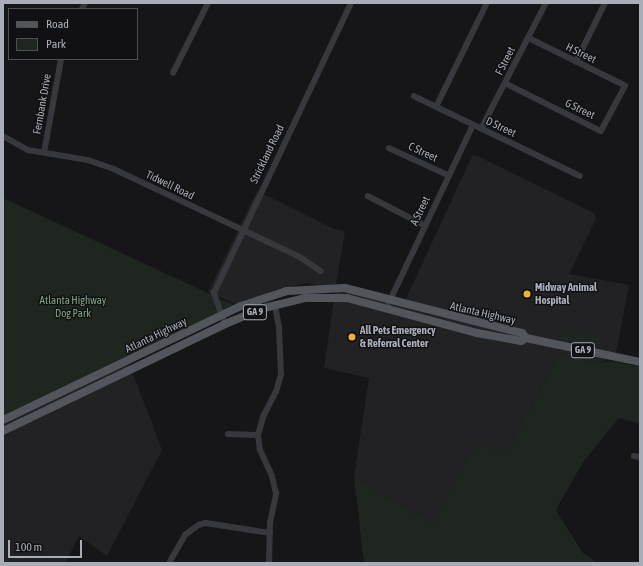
<!DOCTYPE html>
<style>
body{margin:0}
#map{position:relative;width:643px;height:566px;overflow:hidden;background:#161618;font-family:"Asap Condensed",sans-serif}
div>[style]{position:absolute}
[style*='--x']{left:calc(var(--x)*1px);top:calc(var(--y)*1px);width:calc(var(--w)*1px);rotate:calc(var(--a)*1deg)}
.built>*{inset:0;background:#222225}
.green>*{inset:0;background:#1e261f}
.street>*{height:5.5px;margin:-2.75px;padding:0 2.75px;transform-origin:2.75px;border-radius:2.75px;background:#37383d}
.primary>*{height:8px;margin:-4px;padding:0 4px;transform-origin:4px;border-radius:4px;background:#53555c}
.dots>*{width:11px;height:11px;translate:-50% -50%;box-sizing:border-box;border:2px solid #111113;border-radius:50%}
span{translate:-50% -50%;white-space:nowrap;text-align:center;line-height:1.15;-webkit-text-stroke:3px #111113;paint-order:stroke}
.shield-label span{padding:1px 3px;background:#111113;border:1px solid;border-radius:3px;-webkit-text-stroke-width:0}
.shield-label{font-size:10px;color:#a8adb8;font-weight:700}
.street-label{font-size:11px;color:#a8adb8}
.poi-label{font-size:11px;color:#a8adb8;font-weight:700}
.left{translate:0 -50%;text-align:left}
.park-label{font-size:11px;color:#7fa381}
.frame{position:absolute;inset:0;border:4px solid #a8adb8;pointer-events:none}
.legend{position:absolute;left:8px;top:8px;width:130px;height:52px;box-sizing:border-box;background:#111113;border:1px solid #4d4f55;margin:0;padding:5px 7px;list-style:none;font-size:12px;color:#a8adb8}
.legend li{display:flex;align-items:center;gap:8px;height:20px}
.legend b{width:20px;border:1px solid #4d4f55}
.scale{position:absolute;left:8px;top:540px;width:74px;height:18px;box-sizing:border-box;border:2px solid #a8adb8;border-top:0;padding-left:5px;font-size:12px;line-height:14px;white-space:nowrap;color:#a8adb8;-webkit-text-stroke:3px #111113;paint-order:stroke}
</style>
<div id="map">
<div class="built">
<i style="clip-path:polygon(473px 154px,594px 213px,596px 219px,569px 274px,629px 285px,615px 358px,599px 363px,558px 354px,507px 452px,433px 523px,354px 477px,369px 378px,324px 368px,335px 291px,307px 283px,276px 290px,236px 304px,208px 292px,257px 191px,334px 229px,345px 231px,335px 291px,404px 303px)"></i>
<i style="clip-path:polygon(127px 358px,162px 450px,107px 556px,79px 536px,65px 563px,3px 563px,3px 418px)"></i>
</div>
<div class="green">
<i style="clip-path:polygon(3px 198px,236px 306px,3px 418px)"></i>
<i style="clip-path:polygon(568px 329px,601px 336px,602px 344px,594px 346px,562px 340px,560px 333px)"></i>
<i style="clip-path:polygon(558px 354px,599px 363px,612px 361px,640px 367px,640px 424px,619px 418px,583px 462px,556px 510px,582px 552px,597px 563px,364px 563px,354px 477px,433px 523px,476px 443px,507px 452px)"></i>
</div>
<div class="street">
<i style="--x:82;--y:9;--w:7;--a:-63"></i>
<i style="--x:576;--y:62;--w:66;--a:-63.8"></i>
<i style="--x:173;--y:73;--w:78;--a:-63.4"></i>
<i style="--x:505;--y:83;--w:107;--a:26.6"></i>
<i style="--x:601;--y:131;--w:51;--a:-61.9"></i>
<i style="--x:625;--y:86;--w:108;--a:-153.7"></i>
<i style="--x:414;--y:96;--w:184;--a:25.7"></i>
<i style="--x:436;--y:107;--w:116;--a:-63.9"></i>
<i style="--x:481;--y:129;--w:142;--a:-62.7"></i>
<i style="--x:3;--y:136;--w:29;--a:29"></i>
<i style="--x:28;--y:150;--w:61;--a:9.5"></i>
<i style="--x:88;--y:160;--w:28;--a:19"></i>
<i style="--x:114;--y:169;--w:206;--a:25.3"></i>
<i style="--x:300;--y:257;--w:25;--a:34"></i>
<i style="--x:389;--y:148;--w:65;--a:24.6"></i>
<i style="--x:44;--y:153;--w:96;--a:-79.7"></i>
<i style="--x:368;--y:196;--w:63;--a:27.4"></i>
<i style="--x:387;--y:307;--w:201;--a:-64.7"></i>
<i style="--x:225;--y:324;--w:33;--a:-110"></i>
<i style="--x:214;--y:293;--w:321;--a:-64.7"></i>
<i style="--x:228;--y:434;--w:30;--a:2"></i>
<i style="--x:634;--y:456;--w:6;--a:9"></i>
<i style="--x:169;--y:563;--w:32;--a:-60"></i>
<i style="--x:185;--y:535;--w:17;--a:-36"></i>
<i style="--x:199;--y:525;--w:7;--a:-16"></i>
<i style="--x:206;--y:523;--w:65;--a:8.9"></i>
<i style="--x:269;--y:563;--w:40;--a:-88.6"></i>
<i style="--x:270;--y:523;--w:30;--a:-78"></i>
<i style="--x:276;--y:494;--w:18;--a:-103"></i>
<i style="--x:272;--y:476;--w:29;--a:-115"></i>
<i style="--x:260;--y:450;--w:15;--a:-98"></i>
<i style="--x:258;--y:435;--w:19;--a:-74"></i>
<i style="--x:263;--y:417;--w:28;--a:-63"></i>
<i style="--x:276;--y:392;--w:18;--a:-74"></i>
<i style="--x:281;--y:375;--w:47;--a:-92.4"></i>
<i style="--x:279;--y:328;--w:23;--a:-100"></i>
</div>
<div class="primary">
<i style="--x:526;--y:338;--w:116;--a:11.9"></i>
<i style="--x:3;--y:420;--w:264;--a:-25.6"></i>
<i style="--x:241;--y:306;--w:48;--a:-18.1"></i>
<i style="--x:287;--y:291;--w:58;--a:-3"></i>
<i style="--x:345;--y:288;--w:183;--a:14.3"></i>
<i style="--x:522;--y:333;--w:6;--a:51"></i>
<i style="--x:3;--y:431;--w:246;--a:-25.7"></i>
<i style="--x:225;--y:324;--w:42;--a:-22.3"></i>
<i style="--x:264;--y:308;--w:42;--a:-13.7"></i>
<i style="--x:305;--y:298;--w:42;--a:0"></i>
<i style="--x:347;--y:298;--w:135;--a:15.1"></i>
<i style="--x:477;--y:333;--w:45;--a:10.3"></i>
<i style="--x:521;--y:341;--w:6;--a:-31"></i>
</div>
<div class="dots">
<i style="left:527px;top:294px;background:#f2b134"></i>
<i style="left:352px;top:337px;background:#f2b134"></i>
</div>
<div class="shield-label">
<span style="left:255px;top:312px">GA 9</span>
<span style="left:583px;top:350px">GA 9</span>
</div>
<div class="street-label">
<span style="left:581px;top:53px;rotate:26deg">H Street</span>
<span style="left:505px;top:61px;rotate:-63deg">F Street</span>
<span style="left:42px;top:104px;rotate:-80deg">Fernbank Drive</span>
<span style="left:580px;top:109px;rotate:26deg">G Street</span>
<span style="left:501px;top:127px;rotate:25deg">D Street</span>
<span style="left:423px;top:152px;rotate:25deg">C Street</span>
<span style="left:267px;top:154px;rotate:-64deg">Strickland Road</span>
<span style="left:170px;top:185px;rotate:26deg">Tidwell Road</span>
<span style="left:420px;top:211px;rotate:-64deg">A Street</span>
<span style="left:483px;top:313px;rotate:13deg">Atlanta Highway</span>
<span style="left:156px;top:335px;rotate:-26deg">Atlanta Highway</span>
</div>
<div class="poi-label">
<span class="left" style="left:535px;top:294px">Midway Animal<br>Hospital</span>
<span class="left" style="left:360px;top:337px">All Pets Emergency<br>&amp; Referral Center</span>
</div>
<div class="park-label">
<span style="left:73px;top:307px">Atlanta Highway<br>Dog Park</span>
</div>
<div class="frame"></div>
<ul class="legend">
<li><b style="height:5px;background:#53555c"></b>Road</li>
<li><b style="height:11px;background:#1e261f"></b>Park</li>
</ul>
<div class="scale">100 m</div>
</div>
